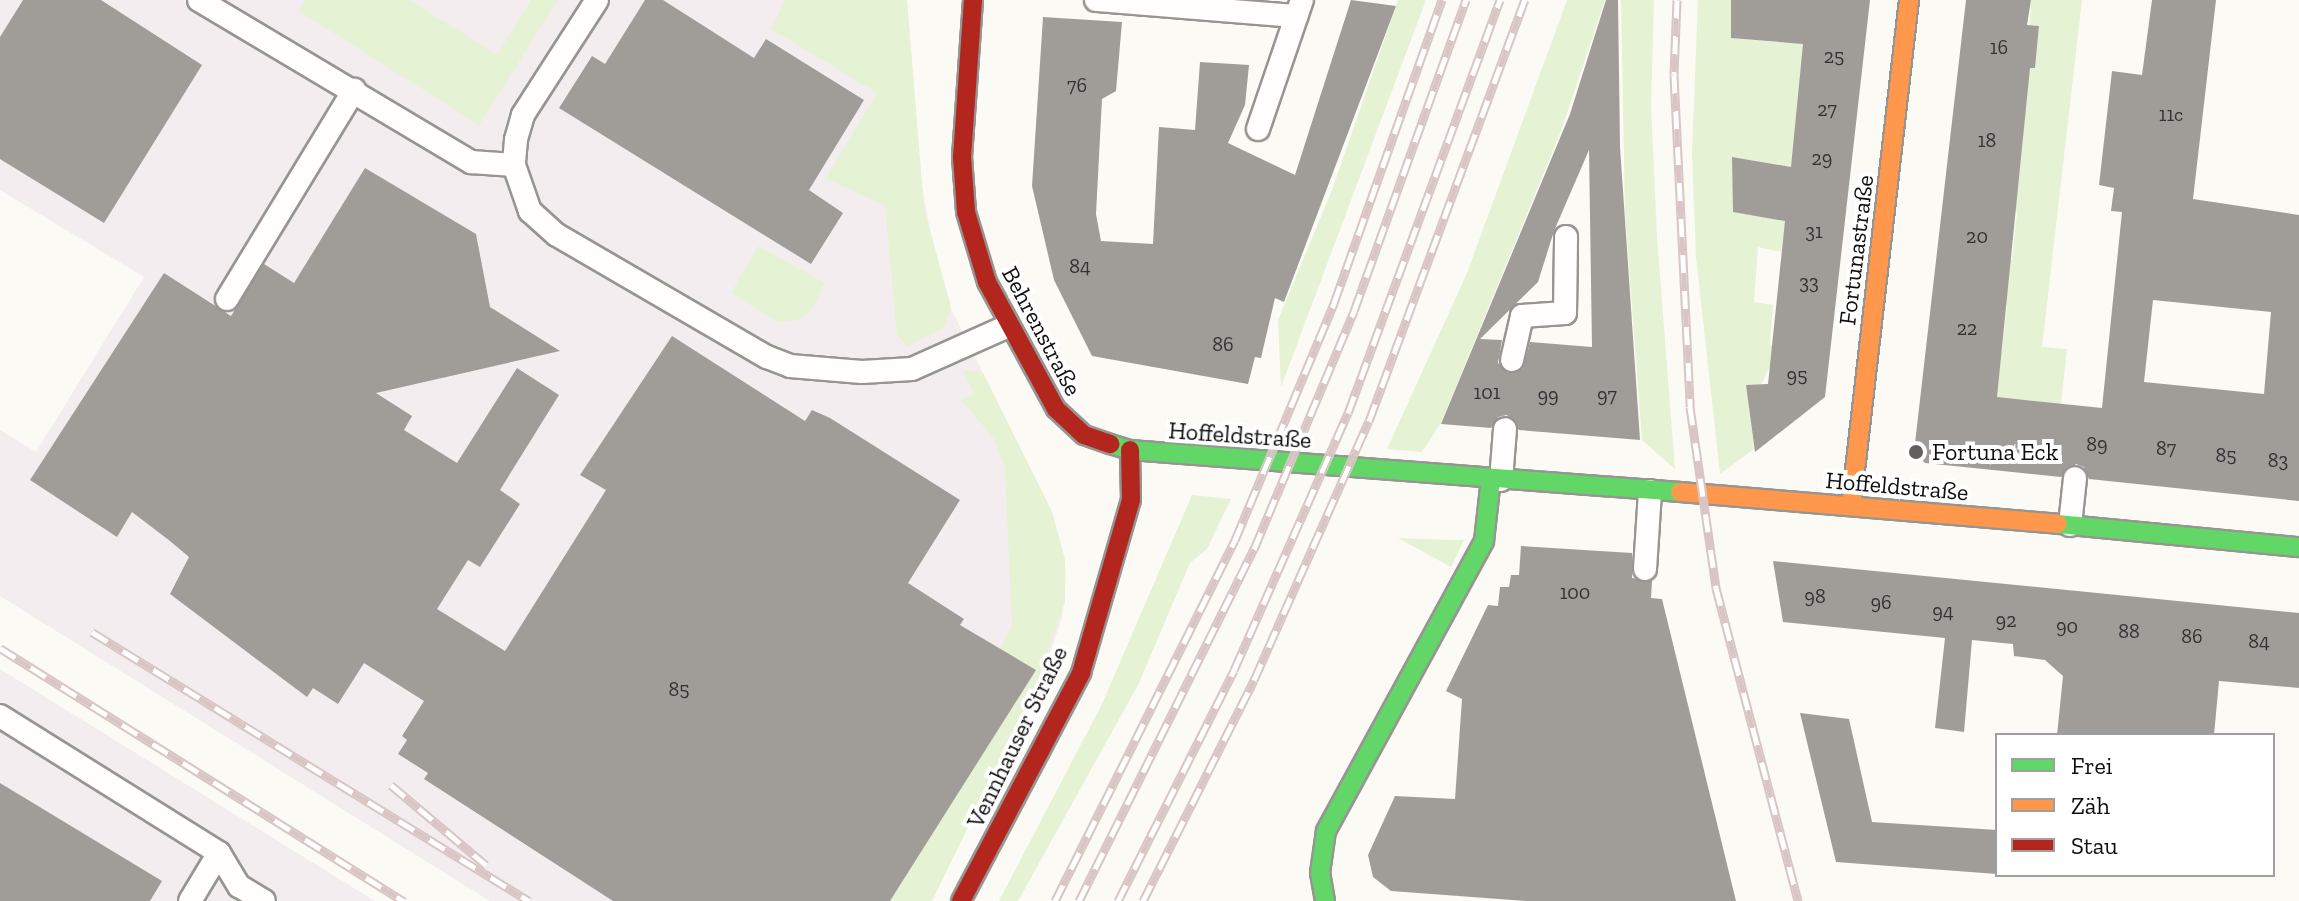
<!DOCTYPE html>
<meta charset="utf-8">
<style>
body{margin:0}
#map{position:relative;width:2299px;height:901px;overflow:hidden;background:#fcfaf4;font-family:"Zilla Slab",serif}
div>[style]{position:absolute}
[style*='--x']{left:calc(var(--x)*1px);top:calc(var(--y)*1px);width:calc(var(--w)*1px);rotate:calc(var(--a)*1deg)}
.industrial>*{inset:0;background:#f3edf0}
.green>*{inset:0;background:#e5f2d4}
.building>*{inset:0;background:#a09d99}
.roads{filter:drop-shadow(2px 0 #969592) drop-shadow(-2px 0 #969592) drop-shadow(0 2px #969592) drop-shadow(0 -2px #969592)}
.lane>*{height:22px;margin:-11px;padding:0 11px;transform-origin:11px;border-radius:11px;background:#fffefd}
.fast>*{height:18px;margin:-9px;padding:0 9px;transform-origin:9px;border-radius:9px;background:#63d668}
.slow>*{height:18px;margin:-9px;padding:0 9px;transform-origin:9px;border-radius:9px;background:#ff974d}
.jam>*{height:18px;margin:-9px;padding:0 9px;transform-origin:9px;border-radius:9px;background:#b3261e}
.rail>*{height:9px;margin-top:-4.5px;transform-origin:0;background:repeating-linear-gradient(90deg,#fff 0 18px,#d8c5c4 0 36px);box-sizing:border-box;border-block:2px solid #d8c5c4}
.dots>*{width:22px;height:22px;translate:-50% -50%;box-sizing:border-box;border:4px solid #fff;border-radius:50%}
span{translate:-50% -50%;white-space:nowrap;text-align:center;line-height:1.15;-webkit-text-stroke:8px #fff;paint-order:stroke}
.number-label{font-size:20px;color:#333232}
.number-label span{-webkit-text-stroke-width:0}
.street-label{font-size:24px;color:#0f0f0f}
.poi-label{font-size:24px;color:#0f0f0f}
.left{translate:0 -50%;text-align:left}
.legend{position:absolute;left:1995px;top:733px;width:280px;height:144px;box-sizing:border-box;background:#fff;border:2px solid #9f9f9f;margin:0;padding:10px 14px;list-style:none;font-size:24px;color:#0f0f0f}
.legend li{display:flex;align-items:center;gap:16px;height:40px}
.legend b{width:40px;border:2px solid #9f9f9f}
</style>
<div id="map">
<div class="industrial">
<i style="clip-path:polygon(0 0,907px 0,921px 179px,937px 271px,946px 299px,1052px 512px,1066px 571px,1062px 618px,1049px 656px,932px 901px,490px 901px,0 596px,0 430px,36px 452px,144px 277px,0 190px)"></i>
<i style="clip-path:polygon(0 669px,375px 901px,0 901px)"></i>
</div>
<div class="green">
<i style="clip-path:polygon(306px 0,410px 0,497px 55px,531px 0,558px 0,479px 125px,299px 11px)"></i>
<i style="clip-path:polygon(785px 0,907px 0,924px 208px,951px 307px,944px 328px,907px 346px,897px 335px,885px 206px,826px 178px,877px 93px,771px 29px)"></i>
<i style="clip-path:polygon(1398px 0,1426px 0,1281px 387px,1278px 320px,1332px 190px)"></i>
<i style="clip-path:polygon(1567px 0,1605px 0,1561px 131px,1441px 423px,1422px 452px,1387px 449px,1467px 273px)"></i>
<i style="clip-path:polygon(1621px 0,1654px 0,1651px 106px,1657px 237px,1675px 469px,1642px 440px,1625px 212px)"></i>
<i style="clip-path:polygon(1698px 0,1732px 0,1731px 38px,1786px 43px,1790px 36px,1807px 35px,1791px 175px,1732px 158px,1734px 212px,1788px 208px,1781px 252px,1758px 247px,1754px 302px,1773px 305px,1770px 345px,1779px 347px,1761px 385px,1747px 385px,1754px 449px,1720px 474px,1696px 257px,1692px 153px)"></i>
<i style="clip-path:polygon(2031px 0,2082px 0,2042px 347px,2067px 349px,2061px 404px,1992px 397px,1992px 352px,2002px 352px,2007px 306px,1997px 304px,2002px 259px,2012px 260px,2017px 212px,2007px 212px,2021px 162px,2024px 67px,2035px 68px,2039px 27px,2030px 25px)"></i>
<i style="clip-path:polygon(758px 246px,825px 283px,811px 311px,797px 320px,777px 322px,731px 293px)"></i>
<i style="clip-path:polygon(963px 370px,983px 373px,1052px 512px,1065px 559px,1065px 602px,1034px 692px,932px 901px,890px 901px,1036px 670px,1000px 649px,1012px 625px,1005px 469px,995px 440px,961px 400px,974px 394px)"></i>
<i style="clip-path:polygon(1192px 495px,1231px 499px,1207px 549px,1190px 563px,1138px 685px,1018px 901px,999px 901px,1102px 704px)"></i>
<i style="clip-path:polygon(1398px 538px,1448px 540px,1464px 540px,1451px 567px)"></i>
</div>
<div class="building">
<i style="clip-path:polygon(23px 0,101px 0,202px 65px,104px 223px,0 159px,0 37px)"></i>
<i style="clip-path:polygon(645px 0,663px 0,754px 58px,766px 39px,864px 100px,809px 190px,843px 213px,811px 264px,559px 108px,592px 56px,605px 64px)"></i>
<i style="clip-path:polygon(1351px 0,1396px 6px,1284px 302px,1275px 298px,1261px 358px,1255px 357px,1248px 384px,1092px 356px,1054px 280px,1032px 186px,1043px 17px,1122px 22px,1116px 91px,1102px 99px,1096px 214px,1101px 241px,1153px 244px,1159px 127px,1195px 130px,1200px 62px,1249px 65px,1245px 105px,1228px 143px,1295px 175px)"></i>
<i style="clip-path:polygon(evenodd,1606px 0,1618px 0,1620px 147px,1640px 440px,1519px 430px,1507px 415px,1498px 417px,1491px 428px,1441px 424px,1570px 114px,1606px 0,1589px 150px,1592px 347px,1530px 342px,1523px 369px,1508px 373px,1498px 363px,1502px 340px,1480px 339px,1538px 282px,1554px 231px,1589px 150px)"></i>
<i style="clip-path:polygon(1731px 0,1870px 0,1825px 397px,1755px 452px,1746px 385px,1768px 384px,1785px 221px,1733px 212px,1732px 157px,1791px 167px,1803px 44px,1731px 38px)"></i>
<i style="clip-path:polygon(evenodd,1966px 0,2031px 0,2027px 25px,2039px 26px,2035px 68px,2030px 68px,1997px 397px,2102px 408px,2122px 212px,2111px 211px,2114px 188px,2099px 185px,2112px 71px,2142px 75px,2152px 0,2216px 0,2193px 199px,2299px 215px,2299px 501px,2089px 479px,2084px 467px,2076px 464px,2061px 477px,1925px 463px,1914px 452px,1966px 0,2153px 300px,2271px 312px,2264px 394px,2144px 382px,2153px 300px)"></i>
<i style="clip-path:polygon(365px 168px,476px 234px,490px 307px,560px 351px,376px 393px,412px 416px,404px 430px,457px 463px,517px 368px,559px 395px,500px 490px,520px 504px,480px 567px,468px 560px,437px 609px,505px 651px,606px 490px,580px 475px,672px 336px,805px 421px,812px 410px,830px 418px,960px 500px,908px 583px,964px 619px,960px 625px,1036px 670px,890px 901px,613px 901px,424px 779px,428px 773px,398px 754px,407px 740px,402px 736px,424px 701px,364px 663px,338px 704px,313px 688px,307px 697px,170px 594px,189px 557px,170px 541px,132px 512px,117px 537px,30px 480px,164px 273px,231px 316px,264px 264px,294px 283px)"></i>
<i style="clip-path:polygon(1521px 546px,1632px 553px,1632px 578px,1652px 581px,1651px 598px,1662px 599px,1736px 901px,1527px 901px,1391px 891px,1373px 877px,1368px 855px,1395px 796px,1455px 799px,1462px 699px,1446px 691px,1488px 605px,1498px 606px,1500px 587px,1509px 587px,1511px 575px,1519px 575px)"></i>
<i style="clip-path:polygon(1773px 561px,2299px 613px,2299px 688px,2219px 681px,2214px 735px,2057px 735px,2063px 676px,2045px 660px,2014px 656px,2013px 644px,1972px 640px,1964px 732px,1935px 728px,1945px 638px,1783px 622px)"></i>
<i style="clip-path:polygon(1800px 713px,1849px 719px,1872px 822px,1997px 830px,1997px 874px,1836px 862px)"></i>
<i style="clip-path:polygon(0 783px,162px 881px,150px 901px,0 901px)"></i>
</div>
<div class="roads">
<div class="lane">
<i style="--x:199;--y:0;--w:317;--a:30.8"></i>
<i style="--x:471;--y:162;--w:43;--a:4"></i>
<i style="--x:597;--y:0;--w:137;--a:122.8"></i>
<i style="--x:523;--y:115;--w:26;--a:106"></i>
<i style="--x:516;--y:140;--w:25;--a:95"></i>
<i style="--x:514;--y:165;--w:49;--a:70.8"></i>
<i style="--x:530;--y:211;--w:36;--a:42"></i>
<i style="--x:557;--y:235;--w:243;--a:30.2"></i>
<i style="--x:767;--y:357;--w:25;--a:21"></i>
<i style="--x:790;--y:366;--w:72;--a:4.8"></i>
<i style="--x:862;--y:372;--w:50;--a:-3.4"></i>
<i style="--x:912;--y:369;--w:105;--a:-24.1"></i>
<i style="--x:1096;--y:0;--w:201;--a:4.6"></i>
<i style="--x:1258;--y:129;--w:136;--a:-71.2"></i>
<i style="--x:227;--y:299;--w:245;--a:-58.7"></i>
<i style="--x:1512;--y:360;--w:45;--a:-77.2"></i>
<i style="--x:1522;--y:316;--w:43;--a:-4"></i>
<i style="--x:1565;--y:313;--w:76;--a:-89.2"></i>
<i style="--x:1501;--y:480;--w:51;--a:-85.5"></i>
<i style="--x:2070;--y:525;--w:47;--a:-83.9"></i>
<i style="--x:1645;--y:569;--w:78;--a:-86.3"></i>
<i style="--x:0;--y:716;--w:258;--a:32"></i>
<i style="--x:219;--y:853;--w:39;--a:59"></i>
<i style="--x:239;--y:886;--w:29;--a:31"></i>
<i style="--x:190;--y:901;--w:56;--a:-58.9"></i>
</div>
<div class="fast">
<i style="--x:1110;--y:444;--w:21;--a:17"></i>
<i style="--x:1130;--y:450;--w:552;--a:4.37"></i>
<i style="--x:2058;--y:524;--w:242;--a:5.5"></i>
<i style="--x:1325;--y:901;--w:28;--a:-100"></i>
<i style="--x:1320;--y:873;--w:42;--a:-81.9"></i>
<i style="--x:1326;--y:831;--w:330;--a:-61.4"></i>
<i style="--x:1484;--y:541;--w:62;--a:-83.6"></i>
</div>
<div class="slow">
<i style="--x:1680;--y:492;--w:379;--a:4.8"></i>
<i style="--x:1851;--y:505;--w:508;--a:-83.45"></i>
</div>
<div class="jam">
<i style="--x:973;--y:0;--w:157;--a:94"></i>
<i style="--x:962;--y:157;--w:55;--a:85.8"></i>
<i style="--x:966;--y:212;--w:73;--a:73.3"></i>
<i style="--x:987;--y:282;--w:145;--a:61.5"></i>
<i style="--x:1056;--y:409;--w:38;--a:43"></i>
<i style="--x:1084;--y:435;--w:28;--a:19"></i>
<i style="--x:961;--y:901;--w:258;--a:-62.2"></i>
<i style="--x:1081;--y:673;--w:180;--a:-73.9"></i>
<i style="--x:1131;--y:500;--w:50;--a:-91.1"></i>
</div>
</div>
<div class="rail">
<i style="--x:1677;--y:0;--w:75;--a:92.3"></i>
<i style="--x:1674;--y:75;--w:332;--a:87.2"></i>
<i style="--x:1690;--y:407;--w:183;--a:81.8"></i>
<i style="--x:1716;--y:588;--w:324;--a:75.3"></i>
<i style="--x:92;--y:632;--w:513;--a:31.61"></i>
<i style="--x:0;--y:648;--w:477;--a:32.1"></i>
<i style="--x:391;--y:785;--w:124;--a:40.1"></i>
<i style="--x:1055;--y:901;--w:403;--a:-63.5"></i>
<i style="--x:1235;--y:540;--w:257;--a:-67.3"></i>
<i style="--x:1334;--y:303;--w:322;--a:-70.4"></i>
<i style="--x:1079;--y:901;--w:393;--a:-63.6"></i>
<i style="--x:1254;--y:549;--w:258;--a:-67.2"></i>
<i style="--x:1354;--y:311;--w:331;--a:-70.2"></i>
<i style="--x:1118;--y:901;--w:258;--a:-63.3"></i>
<i style="--x:1234;--y:670;--w:281;--a:-66.1"></i>
<i style="--x:1348;--y:413;--w:440;--a:-69.8"></i>
<i style="--x:1143;--y:901;--w:247;--a:-63.3"></i>
<i style="--x:1254;--y:680;--w:283;--a:-66.1"></i>
<i style="--x:1369;--y:421;--w:449;--a:-69.7"></i>
</div>
<div class="dots">
<i style="left:1916px;top:452px;background:#62615f"></i>
</div>
<div class="number-label">
<span style="left:1999px;top:47px">16</span>
<span style="left:1834px;top:56px">25</span>
<span style="left:1077px;top:85px">76</span>
<span style="left:1827px;top:109px">27</span>
<span style="left:2171px;top:114px">11c</span>
<span style="left:1987px;top:140px">18</span>
<span style="left:1822px;top:158px">29</span>
<span style="left:1814px;top:231px">31</span>
<span style="left:1977px;top:236px">20</span>
<span style="left:1080px;top:266px">84</span>
<span style="left:1809px;top:282px">33</span>
<span style="left:1967px;top:328px">22</span>
<span style="left:1223px;top:344px">86</span>
<span style="left:1797px;top:375px">95</span>
<span style="left:1487px;top:392px">101</span>
<span style="left:1548px;top:395px">99</span>
<span style="left:1607px;top:395px">97</span>
<span style="left:2097px;top:444px">89</span>
<span style="left:2166px;top:448px">87</span>
<span style="left:2226px;top:455px">85</span>
<span style="left:2278px;top:460px">83</span>
<span style="left:1575px;top:592px">100</span>
<span style="left:1815px;top:596px">98</span>
<span style="left:1881px;top:602px">96</span>
<span style="left:1943px;top:611px">94</span>
<span style="left:2006px;top:620px">92</span>
<span style="left:2067px;top:626px">90</span>
<span style="left:2129px;top:631px">88</span>
<span style="left:2192px;top:636px">86</span>
<span style="left:2259px;top:641px">84</span>
<span style="left:679px;top:689px">85</span>
</div>
<div class="street-label">
<span style="left:1856px;top:250px;rotate:-83deg">Fortunastraße</span>
<span style="left:1042px;top:331px;rotate:62deg">Behrenstraße</span>
<span style="left:1240px;top:435px;rotate:4deg">Hoffeldstraße</span>
<span style="left:1897px;top:486px;rotate:5deg">Hoffeldstraße</span>
<span style="left:1017px;top:737px;rotate:-64deg">Vennhauser Straße</span>
</div>
<div class="poi-label">
<span class="left" style="left:1932px;top:452px">Fortuna Eck</span>
</div>
<ul class="legend">
<li><b style="height:10px;background:#63d668"></b>Frei</li>
<li><b style="height:10px;background:#ff974d"></b>Zäh</li>
<li><b style="height:10px;background:#b3261e"></b>Stau</li>
</ul>
</div>
